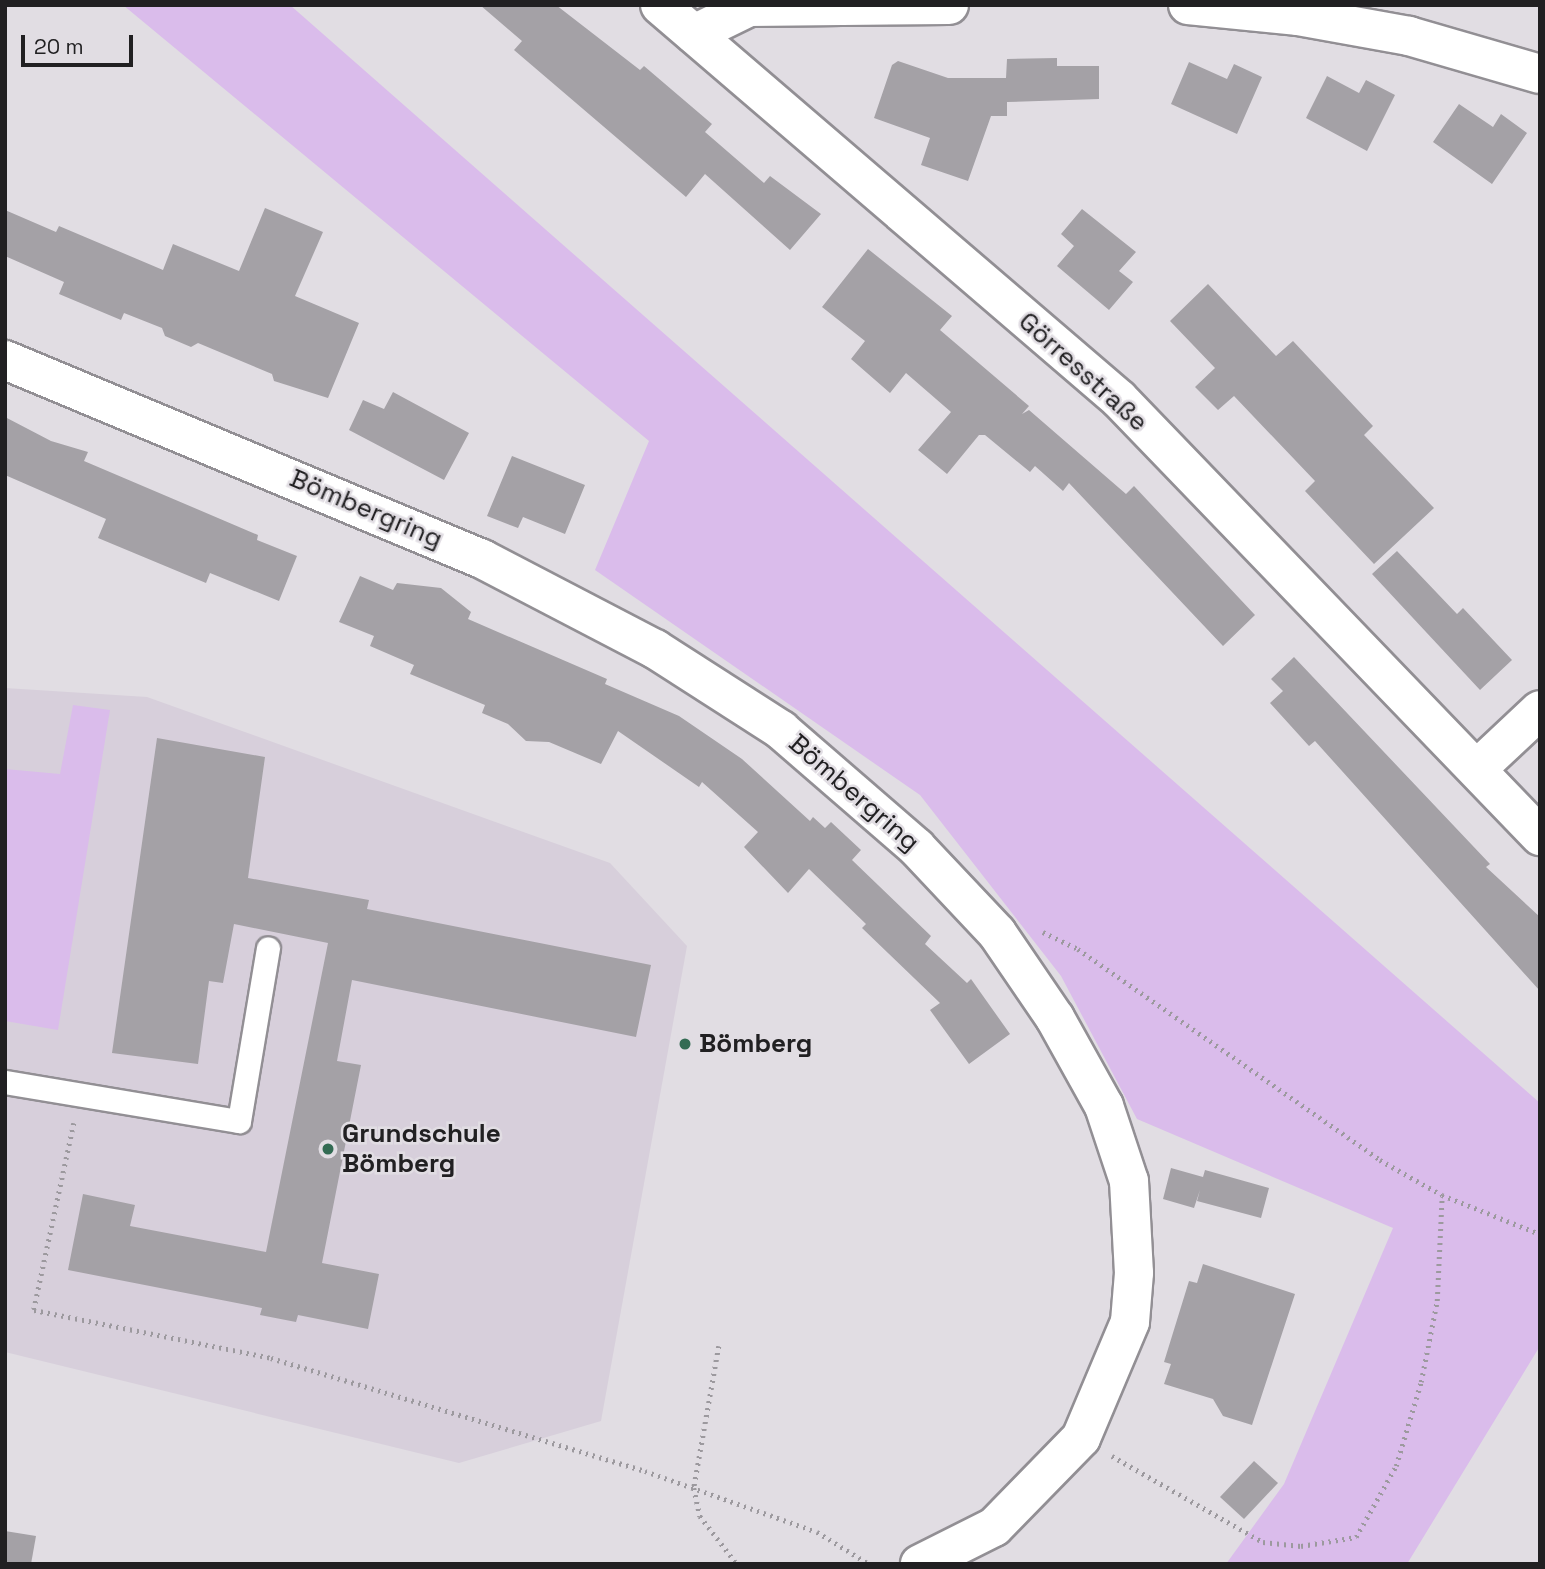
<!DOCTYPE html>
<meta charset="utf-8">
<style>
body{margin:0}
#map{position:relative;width:1545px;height:1569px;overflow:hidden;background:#e1dde3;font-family:"Space Grotesk",sans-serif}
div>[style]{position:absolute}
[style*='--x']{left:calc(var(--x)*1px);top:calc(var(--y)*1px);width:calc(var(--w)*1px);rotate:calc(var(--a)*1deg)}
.built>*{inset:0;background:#d7cfdb}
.green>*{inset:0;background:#dabceb}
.building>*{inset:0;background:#a4a1a6}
.path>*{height:4.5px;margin-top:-2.25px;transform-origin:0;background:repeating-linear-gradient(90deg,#9c999e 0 2px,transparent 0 7px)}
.roads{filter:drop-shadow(2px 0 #928f94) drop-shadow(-2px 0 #928f94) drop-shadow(0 2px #928f94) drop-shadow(0 -2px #928f94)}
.service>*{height:23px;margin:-11.5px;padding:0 11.5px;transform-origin:11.5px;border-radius:11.5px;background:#fff}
.minor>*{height:38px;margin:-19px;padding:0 19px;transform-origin:19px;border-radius:19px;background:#fff}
.dots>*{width:19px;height:19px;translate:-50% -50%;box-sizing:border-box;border:4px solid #e1dde3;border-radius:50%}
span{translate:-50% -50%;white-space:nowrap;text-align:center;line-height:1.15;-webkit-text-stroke:5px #e1dde3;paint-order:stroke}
.street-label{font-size:26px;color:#212022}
.poi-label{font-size:26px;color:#212022;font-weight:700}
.left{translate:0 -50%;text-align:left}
.frame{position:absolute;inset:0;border:7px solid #212022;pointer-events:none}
.scale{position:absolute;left:21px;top:35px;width:112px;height:32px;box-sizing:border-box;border:4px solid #212022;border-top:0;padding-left:9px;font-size:21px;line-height:24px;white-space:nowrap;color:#212022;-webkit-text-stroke:5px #e1dde3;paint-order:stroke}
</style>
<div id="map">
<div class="built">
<i style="clip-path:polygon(5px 688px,147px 697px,610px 863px,687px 946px,601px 1421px,459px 1463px,5px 1352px)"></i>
</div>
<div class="green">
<i style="clip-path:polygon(123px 5px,290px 5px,1540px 1103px,1540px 1346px,1407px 1564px,1226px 1564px,1284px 1484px,1393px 1228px,1137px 1119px,1061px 976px,920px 795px,595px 570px,649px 441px)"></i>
<i style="clip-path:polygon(73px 705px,110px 710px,58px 1030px,5px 1021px,5px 769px,60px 774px)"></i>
</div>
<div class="building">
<i style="clip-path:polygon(480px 5px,556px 5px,640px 70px,644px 66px,712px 124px,705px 132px,764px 183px,770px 176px,821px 214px,790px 250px,705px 174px,686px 197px,514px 50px,522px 41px)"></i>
<i style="clip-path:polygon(1057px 58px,1057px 66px,1099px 66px,1099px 99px,1007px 102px,1007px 116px,991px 116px,968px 181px,921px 165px,930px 138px,874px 118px,892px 65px,898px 61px,948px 78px,1006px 78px,1007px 59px)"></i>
<i style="clip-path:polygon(1189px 62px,1227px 79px,1234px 64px,1262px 77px,1237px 134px,1171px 104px)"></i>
<i style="clip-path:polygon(1327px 76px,1359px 93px,1366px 80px,1395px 95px,1367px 151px,1306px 118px)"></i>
<i style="clip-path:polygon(1459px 104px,1493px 127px,1501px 114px,1527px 133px,1492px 184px,1433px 142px)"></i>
<i style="clip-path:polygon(265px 208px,323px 232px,295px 296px,359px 323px,328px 398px,274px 381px,272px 374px,198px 343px,191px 347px,165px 336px,162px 328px,124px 313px,121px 320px,59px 294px,64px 282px,5px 256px,5px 210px,56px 232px,59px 226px,163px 270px,173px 244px,239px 271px)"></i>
<i style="clip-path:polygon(1082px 209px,1136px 252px,1119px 271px,1133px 282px,1109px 310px,1057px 266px,1074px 246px,1061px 234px)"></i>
<i style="clip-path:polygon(868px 249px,952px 316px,940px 330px,1029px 406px,1022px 414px,1029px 410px,1126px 494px,1134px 486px,1255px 615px,1223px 646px,1069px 483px,1063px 491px,1035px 466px,1030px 472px,985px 435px,979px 435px,947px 474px,918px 450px,951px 412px,906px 373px,890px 393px,851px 359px,865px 341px,822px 307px)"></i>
<i style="clip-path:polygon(1208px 284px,1276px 356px,1293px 341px,1373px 426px,1364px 435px,1434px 508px,1374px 564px,1305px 491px,1315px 481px,1234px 396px,1218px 410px,1195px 387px,1215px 368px,1170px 321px)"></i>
<i style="clip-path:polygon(393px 392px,469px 433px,444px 480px,349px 430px,363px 400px,384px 409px)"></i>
<i style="clip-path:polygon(5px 417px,51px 441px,88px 452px,84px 461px,258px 535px,257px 540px,297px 556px,279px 601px,210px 573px,206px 583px,98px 538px,106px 519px,5px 475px)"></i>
<i style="clip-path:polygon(512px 456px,585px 485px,565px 534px,523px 517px,518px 528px,487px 516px)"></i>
<i style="clip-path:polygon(1397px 551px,1457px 614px,1463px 608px,1512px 660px,1480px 690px,1372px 574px)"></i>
<i style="clip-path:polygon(360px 576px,393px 590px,397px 583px,441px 588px,471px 612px,468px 619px,607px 679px,605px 684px,679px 716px,742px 759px,810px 821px,813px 817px,825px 828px,831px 822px,861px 850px,852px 860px,931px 936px,925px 944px,967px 983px,971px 979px,1010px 1034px,969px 1064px,930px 1010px,940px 1003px,862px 928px,866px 924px,809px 869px,788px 893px,744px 847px,758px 832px,702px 782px,699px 787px,618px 731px,601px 764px,549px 742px,526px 741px,508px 724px,482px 713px,485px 705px,410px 674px,414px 665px,370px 646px,374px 636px,339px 622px)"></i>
<i style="clip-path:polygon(1294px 657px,1490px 864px,1486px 867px,1540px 917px,1540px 991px,1315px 741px,1309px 746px,1270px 703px,1283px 691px,1271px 679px)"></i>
<i style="clip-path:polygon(157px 738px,265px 757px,248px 878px,369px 900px,367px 909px,651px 965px,636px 1037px,352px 980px,337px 1061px,361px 1065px,322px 1263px,379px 1274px,368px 1329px,298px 1315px,296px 1322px,260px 1315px,262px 1308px,68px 1270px,83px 1194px,135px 1205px,130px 1226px,266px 1252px,328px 943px,234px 924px,223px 983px,209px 981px,198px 1064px,112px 1053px)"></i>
<i style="clip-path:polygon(1171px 1168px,1203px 1177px,1205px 1170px,1269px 1188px,1261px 1218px,1197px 1201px,1200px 1190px,1194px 1208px,1163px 1199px)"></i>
<i style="clip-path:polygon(1203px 1264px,1295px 1294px,1252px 1425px,1223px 1416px,1213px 1399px,1164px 1384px,1171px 1364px,1164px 1362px,1189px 1281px,1197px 1283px)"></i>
<i style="clip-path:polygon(1254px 1461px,1278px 1483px,1244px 1519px,1220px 1497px)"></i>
<i style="clip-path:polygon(5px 1531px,36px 1536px,31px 1564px,5px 1564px)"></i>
</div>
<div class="path">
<i style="--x:1043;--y:932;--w:39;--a:26"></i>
<i style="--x:1078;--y:949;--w:368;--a:34.9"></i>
<i style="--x:1380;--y:1160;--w:71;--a:29.4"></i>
<i style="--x:1442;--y:1195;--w:105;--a:21.7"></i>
<i style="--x:74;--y:1123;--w:191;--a:102.1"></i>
<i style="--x:34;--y:1310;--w:242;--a:11.4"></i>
<i style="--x:271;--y:1358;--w:391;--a:16.8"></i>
<i style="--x:645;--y:1471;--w:182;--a:19.5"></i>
<i style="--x:817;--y:1532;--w:61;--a:31.6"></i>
<i style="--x:719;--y:1346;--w:144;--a:100"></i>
<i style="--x:694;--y:1488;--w:29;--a:78"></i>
<i style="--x:700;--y:1516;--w:61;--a:52.4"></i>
<i style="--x:1112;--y:1456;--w:174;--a:29.7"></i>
<i style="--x:1263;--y:1542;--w:38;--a:6"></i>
<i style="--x:1301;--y:1546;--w:56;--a:-9.3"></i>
<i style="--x:1356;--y:1537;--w:81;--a:-60.6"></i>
<i style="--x:1396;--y:1466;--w:88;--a:-73.4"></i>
<i style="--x:1421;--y:1382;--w:83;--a:-78.8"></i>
<i style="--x:1437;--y:1301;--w:106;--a:-87.3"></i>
</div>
<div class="roads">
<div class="service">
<i style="--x:5;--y:1082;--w:237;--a:9.5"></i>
<i style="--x:239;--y:1121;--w:175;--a:-80.5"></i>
</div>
<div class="minor">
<i style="--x:660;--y:5;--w:605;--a:40.64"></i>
<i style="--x:1119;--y:399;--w:607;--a:46.07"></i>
<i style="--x:1188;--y:5;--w:111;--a:5.7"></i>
<i style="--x:1298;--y:16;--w:113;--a:10.2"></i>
<i style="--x:1409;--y:36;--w:136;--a:16.2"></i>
<i style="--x:694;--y:34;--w:61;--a:-26.1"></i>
<i style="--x:749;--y:7;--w:200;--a:-0.6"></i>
<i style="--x:5;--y:360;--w:517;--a:22.65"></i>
<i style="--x:482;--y:559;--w:195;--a:27.5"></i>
<i style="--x:655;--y:649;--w:150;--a:32.7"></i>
<i style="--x:781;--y:730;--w:179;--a:40.9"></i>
<i style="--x:916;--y:847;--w:118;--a:46.7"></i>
<i style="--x:997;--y:933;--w:103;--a:55.7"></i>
<i style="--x:1055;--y:1018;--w:101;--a:60.9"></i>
<i style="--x:1104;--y:1106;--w:79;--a:71.6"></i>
<i style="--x:1129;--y:1181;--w:92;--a:86.9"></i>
<i style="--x:1134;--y:1273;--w:49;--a:94.7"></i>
<i style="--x:1130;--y:1322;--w:126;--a:112.9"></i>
<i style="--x:1081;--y:1438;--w:124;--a:134.3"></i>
<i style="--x:994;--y:1527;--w:83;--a:153.4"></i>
<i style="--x:1477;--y:769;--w:86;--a:-43.1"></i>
</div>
</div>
<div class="dots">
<i style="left:685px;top:1044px;background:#336b53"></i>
<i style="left:328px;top:1149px;background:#336b53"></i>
</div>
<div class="street-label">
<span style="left:1083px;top:372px;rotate:42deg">Görresstraße</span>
<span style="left:366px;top:509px;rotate:23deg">Bömbergring</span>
<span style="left:854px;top:793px;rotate:41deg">Bömbergring</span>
</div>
<div class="poi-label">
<span class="left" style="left:699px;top:1044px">Bömberg</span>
<span class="left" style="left:342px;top:1149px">Grundschule<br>Bömberg</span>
</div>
<div class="frame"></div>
<div class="scale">20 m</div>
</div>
